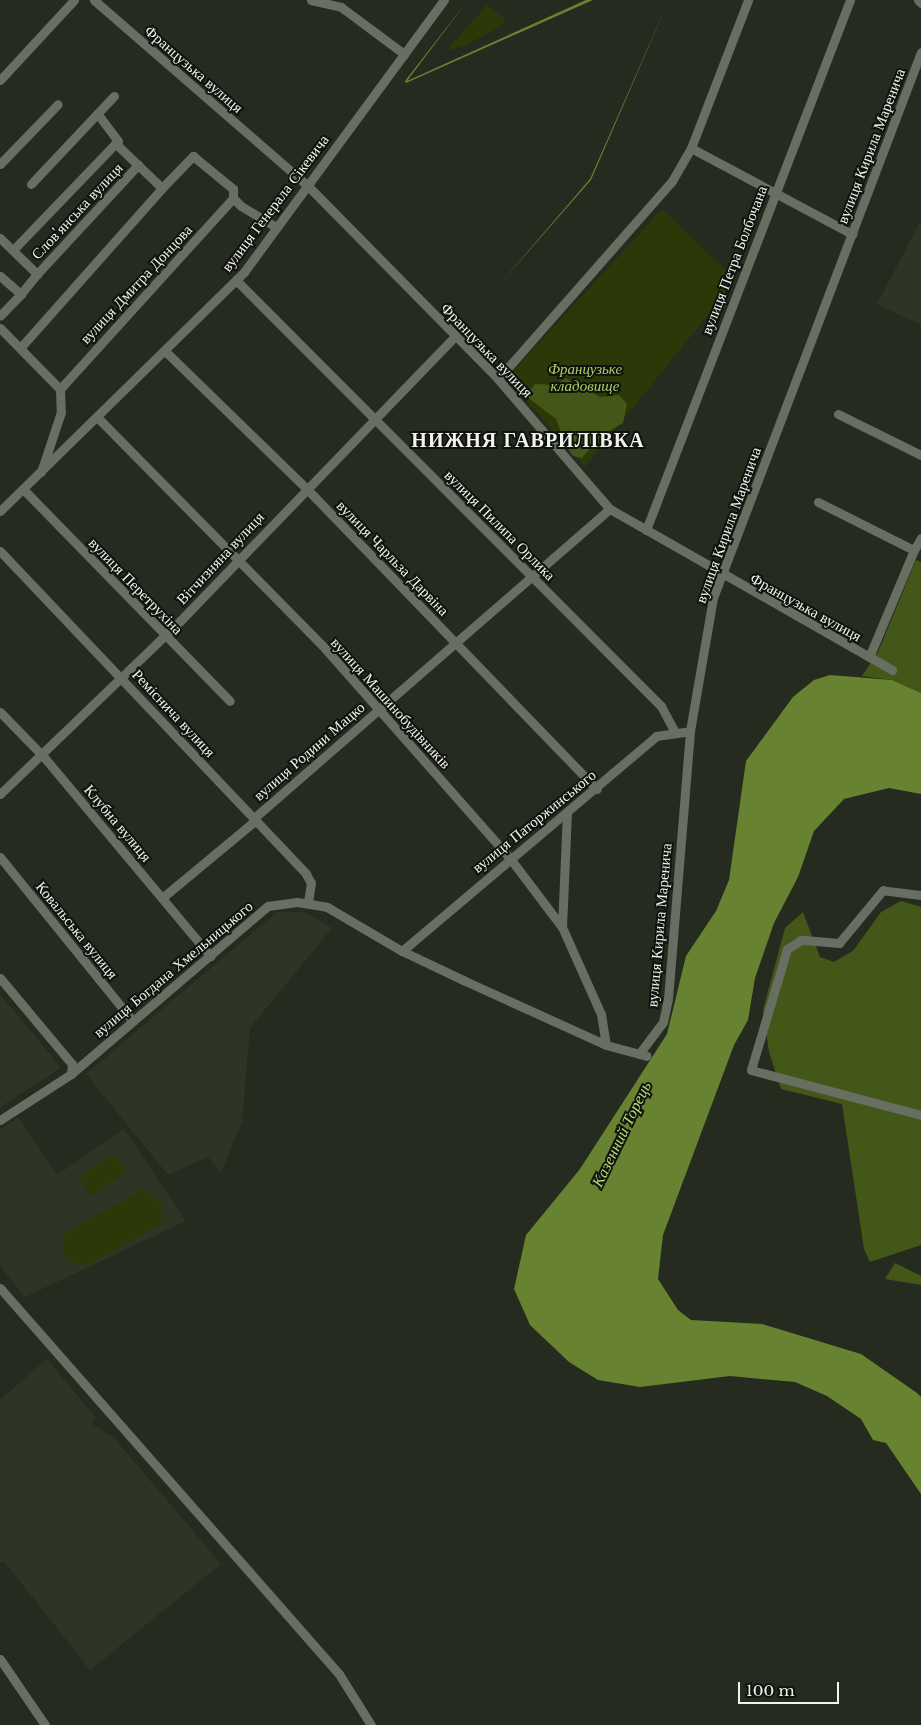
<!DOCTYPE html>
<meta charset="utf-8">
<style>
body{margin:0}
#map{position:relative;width:921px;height:1725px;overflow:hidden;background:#262b20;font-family:"Libre Baskerville",serif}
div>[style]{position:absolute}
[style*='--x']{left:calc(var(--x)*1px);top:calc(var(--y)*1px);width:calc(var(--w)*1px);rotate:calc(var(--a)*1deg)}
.built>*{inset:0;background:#2e3524}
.green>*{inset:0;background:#2a3907}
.forest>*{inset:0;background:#435718}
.water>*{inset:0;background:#678230}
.minor>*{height:9px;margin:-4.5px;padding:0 4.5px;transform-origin:4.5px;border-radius:4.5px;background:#686e61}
span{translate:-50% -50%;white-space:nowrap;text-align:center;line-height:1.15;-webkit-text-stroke:4px #10120d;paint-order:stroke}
.street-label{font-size:15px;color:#f0f3ec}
.park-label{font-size:15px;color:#abd064;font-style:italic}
.water-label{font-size:16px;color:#b7dd71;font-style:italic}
.district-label{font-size:20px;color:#f0f3ec;font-weight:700;letter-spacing:1px}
.scale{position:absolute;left:738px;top:1682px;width:101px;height:22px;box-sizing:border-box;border:2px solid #f0f3ec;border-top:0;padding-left:6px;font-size:15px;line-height:18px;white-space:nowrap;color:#f0f3ec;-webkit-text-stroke:4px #10120d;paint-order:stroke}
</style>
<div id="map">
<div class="built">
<i style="clip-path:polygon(921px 220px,921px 325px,877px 304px)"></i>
<i style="clip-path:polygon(277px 912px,304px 912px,332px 928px,250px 1028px,242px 1122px,221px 1173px,208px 1157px,168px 1175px,86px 1074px)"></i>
<i style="clip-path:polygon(0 994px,61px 1068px,0 1107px)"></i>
<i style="clip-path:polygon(18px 1117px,57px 1175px,124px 1129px,186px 1221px,25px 1297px,0 1266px,0 1130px)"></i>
<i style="clip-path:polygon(47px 1359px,96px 1418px,91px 1423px,114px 1438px,221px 1564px,90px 1670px,4px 1561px,0 1563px,0 1400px)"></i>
</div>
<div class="green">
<i style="clip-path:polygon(487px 5px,504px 18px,504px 24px,469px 44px,446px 51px)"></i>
<i style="clip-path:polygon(662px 209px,736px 280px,585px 467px,509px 381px,514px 370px)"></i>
<i style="clip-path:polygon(114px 1154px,127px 1172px,91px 1196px,79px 1177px)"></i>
<i style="clip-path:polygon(144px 1189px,162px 1203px,161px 1224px,85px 1266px,66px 1260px,62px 1241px,67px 1232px)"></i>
</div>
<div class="forest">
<i style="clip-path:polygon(565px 378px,600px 397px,619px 395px,627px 404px,623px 423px,601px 436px,582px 458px,573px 456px,566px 446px,556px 419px,526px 396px,535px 384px,555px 385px)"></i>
<i style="clip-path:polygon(916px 560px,921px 562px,921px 693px,892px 680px,862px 676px,878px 652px)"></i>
<i style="clip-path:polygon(901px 901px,921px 907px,921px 1245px,870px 1262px,864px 1249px,842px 1104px,781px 1089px,769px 1052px,763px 1010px,785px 928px,803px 912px,820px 957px,834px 962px,853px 951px,881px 912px)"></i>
<i style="clip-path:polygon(895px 1263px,921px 1276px,921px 1285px,885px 1279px)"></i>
</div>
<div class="water">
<i style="clip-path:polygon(468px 0,407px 81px,586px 0,593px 0,406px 83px,405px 81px)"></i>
<i style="clip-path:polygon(669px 0,591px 180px,499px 285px,590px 179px)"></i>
<i style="clip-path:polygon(830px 675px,892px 680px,921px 693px,921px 794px,889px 788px,844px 799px,814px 831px,798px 877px,774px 923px,755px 978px,748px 1020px,734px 1045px,663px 1235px,658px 1279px,678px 1310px,691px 1320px,762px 1324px,861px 1354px,917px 1393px,921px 1397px,921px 1494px,886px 1443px,873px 1440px,861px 1419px,827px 1396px,795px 1382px,730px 1376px,640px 1387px,598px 1380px,569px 1362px,530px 1325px,514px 1289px,526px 1235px,580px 1169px,667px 1034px,686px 956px,716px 911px,729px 880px,746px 761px,793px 697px,814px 680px)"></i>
</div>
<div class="minor">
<i style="--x:94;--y:0;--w:281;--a:41"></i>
<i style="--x:306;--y:184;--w:274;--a:45.4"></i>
<i style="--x:498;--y:379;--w:172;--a:49.3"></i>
<i style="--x:610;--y:509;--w:325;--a:29.7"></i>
<i style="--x:311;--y:0;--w:31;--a:13"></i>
<i style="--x:341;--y:7;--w:79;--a:36.7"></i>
<i style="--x:918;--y:0;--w:4;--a:45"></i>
<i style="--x:0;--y:80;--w:109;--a:-47.2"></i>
<i style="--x:115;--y:143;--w:65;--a:43.8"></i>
<i style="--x:162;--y:188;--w:45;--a:-45.9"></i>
<i style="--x:193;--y:156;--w:52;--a:39.5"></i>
<i style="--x:233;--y:189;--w:9;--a:90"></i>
<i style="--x:233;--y:198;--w:11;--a:45"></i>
<i style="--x:241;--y:206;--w:41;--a:31"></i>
<i style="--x:691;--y:148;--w:183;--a:28.1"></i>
<i style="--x:0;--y:164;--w:83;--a:-46"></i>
<i style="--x:31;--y:184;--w:121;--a:-46.7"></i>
<i style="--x:0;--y:238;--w:52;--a:44.2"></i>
<i style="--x:37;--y:274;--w:26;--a:129"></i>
<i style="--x:13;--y:250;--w:151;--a:-46.1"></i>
<i style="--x:118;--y:141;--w:34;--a:-127"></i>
<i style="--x:37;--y:274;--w:149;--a:-47.2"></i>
<i style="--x:0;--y:276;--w:28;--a:41"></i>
<i style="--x:21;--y:294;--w:30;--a:134"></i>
<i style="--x:236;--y:280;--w:602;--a:45.07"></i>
<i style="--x:661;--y:706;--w:27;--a:62"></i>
<i style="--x:0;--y:328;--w:86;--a:45.5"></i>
<i style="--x:60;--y:389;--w:23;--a:88"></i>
<i style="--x:61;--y:412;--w:63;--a:108.4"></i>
<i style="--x:21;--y:347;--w:213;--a:-48.4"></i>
<i style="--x:165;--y:351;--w:195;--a:44.2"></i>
<i style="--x:305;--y:487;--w:420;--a:46"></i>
<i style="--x:498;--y:379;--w:264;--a:-48.7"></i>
<i style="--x:672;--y:181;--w:38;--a:-60"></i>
<i style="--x:691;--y:148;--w:159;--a:-68.9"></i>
<i style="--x:60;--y:389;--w:258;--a:-47.8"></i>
<i style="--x:838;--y:414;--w:93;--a:26.3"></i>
<i style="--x:98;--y:418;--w:319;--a:45.4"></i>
<i style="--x:322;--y:645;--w:283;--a:48.6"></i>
<i style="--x:509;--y:857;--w:88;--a:52.9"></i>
<i style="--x:562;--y:927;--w:95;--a:65.9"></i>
<i style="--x:601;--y:1014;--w:31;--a:81"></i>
<i style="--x:23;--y:489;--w:296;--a:45.7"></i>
<i style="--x:818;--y:502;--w:107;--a:26.6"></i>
<i style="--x:914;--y:550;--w:116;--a:112.8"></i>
<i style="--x:0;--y:511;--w:342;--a:-44.4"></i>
<i style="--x:244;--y:272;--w:338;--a:-53.7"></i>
<i style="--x:646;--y:530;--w:568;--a:-68.95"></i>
<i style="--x:914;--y:550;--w:14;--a:-60"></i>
<i style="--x:0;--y:551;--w:445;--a:46.5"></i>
<i style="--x:306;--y:874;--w:10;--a:61"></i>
<i style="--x:311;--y:883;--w:19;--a:99"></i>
<i style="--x:0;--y:712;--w:62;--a:45.7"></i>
<i style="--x:43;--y:756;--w:261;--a:50.1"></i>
<i style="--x:0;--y:794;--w:250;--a:-43.9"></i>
<i style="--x:180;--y:621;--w:396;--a:-46"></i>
<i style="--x:254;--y:818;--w:471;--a:-41"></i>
<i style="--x:0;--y:857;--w:211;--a:51"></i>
<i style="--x:921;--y:895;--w:38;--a:-173"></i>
<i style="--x:883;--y:890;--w:69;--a:129.7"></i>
<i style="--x:839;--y:943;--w:38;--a:-175"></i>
<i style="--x:801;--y:940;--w:17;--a:147"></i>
<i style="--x:787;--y:949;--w:126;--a:106.6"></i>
<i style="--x:751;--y:1070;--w:176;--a:14.8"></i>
<i style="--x:162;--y:898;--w:122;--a:-39.7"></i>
<i style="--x:562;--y:927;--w:114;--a:-87.5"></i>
<i style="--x:402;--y:951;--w:333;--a:-40.2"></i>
<i style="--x:656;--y:736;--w:34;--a:-8"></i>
<i style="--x:0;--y:978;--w:112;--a:50.1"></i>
<i style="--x:72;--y:1064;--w:10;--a:96"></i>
<i style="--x:639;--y:1054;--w:40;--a:-53"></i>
<i style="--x:663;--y:1022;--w:24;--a:-78"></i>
<i style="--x:668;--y:999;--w:269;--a:-85.3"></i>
<i style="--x:690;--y:731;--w:135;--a:-80.2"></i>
<i style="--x:713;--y:598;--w:584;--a:-69.15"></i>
<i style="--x:0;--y:1120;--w:85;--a:-32.9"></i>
<i style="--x:71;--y:1074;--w:259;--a:-40.5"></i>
<i style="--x:268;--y:906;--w:29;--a:-8"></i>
<i style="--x:297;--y:902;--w:30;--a:9"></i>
<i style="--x:327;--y:907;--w:87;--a:30.4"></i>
<i style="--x:402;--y:951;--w:68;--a:25.4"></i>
<i style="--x:463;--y:980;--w:157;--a:24.4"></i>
<i style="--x:606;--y:1045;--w:42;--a:15"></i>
<i style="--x:0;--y:1288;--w:514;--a:48.71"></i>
<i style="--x:339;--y:1674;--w:60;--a:57.9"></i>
<i style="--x:0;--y:1659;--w:80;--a:55.7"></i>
</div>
<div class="street-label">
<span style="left:194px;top:69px;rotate:41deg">Французька вулиця</span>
<span style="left:871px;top:146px;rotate:-69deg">вулиця Кирила Маренича</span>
<span style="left:275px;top:203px;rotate:-53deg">вулиця Генерала Сікевича</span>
<span style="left:77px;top:211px;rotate:-47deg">Слов'янська вулиця</span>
<span style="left:734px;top:260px;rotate:-69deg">вулиця Петра Болбочана</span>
<span style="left:136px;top:284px;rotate:-47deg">вулиця Дмитра Донцова</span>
<span style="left:487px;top:350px;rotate:46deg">Французька вулиця</span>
<span style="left:500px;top:525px;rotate:45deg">вулиця Пилипа Орлика</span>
<span style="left:728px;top:525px;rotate:-70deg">вулиця Кирила Маренича</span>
<span style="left:220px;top:558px;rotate:-47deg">Вітчизняна вулиця</span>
<span style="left:393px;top:558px;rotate:46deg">вулиця Чарльза Дарвіна</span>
<span style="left:136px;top:586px;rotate:46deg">вулиця Перетрухіна</span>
<span style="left:806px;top:607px;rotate:29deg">Французька вулиця</span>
<span style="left:391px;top:703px;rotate:48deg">вулиця Машинобудівників</span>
<span style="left:174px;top:713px;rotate:47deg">Реміснича вулиця</span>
<span style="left:309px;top:751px;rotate:-41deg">вулиця Родини Мацко</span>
<span style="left:534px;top:821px;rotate:-39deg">вулиця Паторжинського</span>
<span style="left:118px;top:823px;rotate:50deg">Клубна вулиця</span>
<span style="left:659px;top:925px;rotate:-85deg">вулиця Кирила Маренича</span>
<span style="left:77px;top:930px;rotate:51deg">Ковальська вулиця</span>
<span style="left:173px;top:969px;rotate:-40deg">вулиця Богдана Хмельницького</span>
</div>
<div class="park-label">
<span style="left:585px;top:377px">Французьке<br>кладовище</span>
</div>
<div class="water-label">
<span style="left:621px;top:1134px;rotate:-64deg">Казенний Торець</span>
</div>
<div class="district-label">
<span style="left:528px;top:440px">НИЖНЯ ГАВРИЛІВКА</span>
</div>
<div class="scale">100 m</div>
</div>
